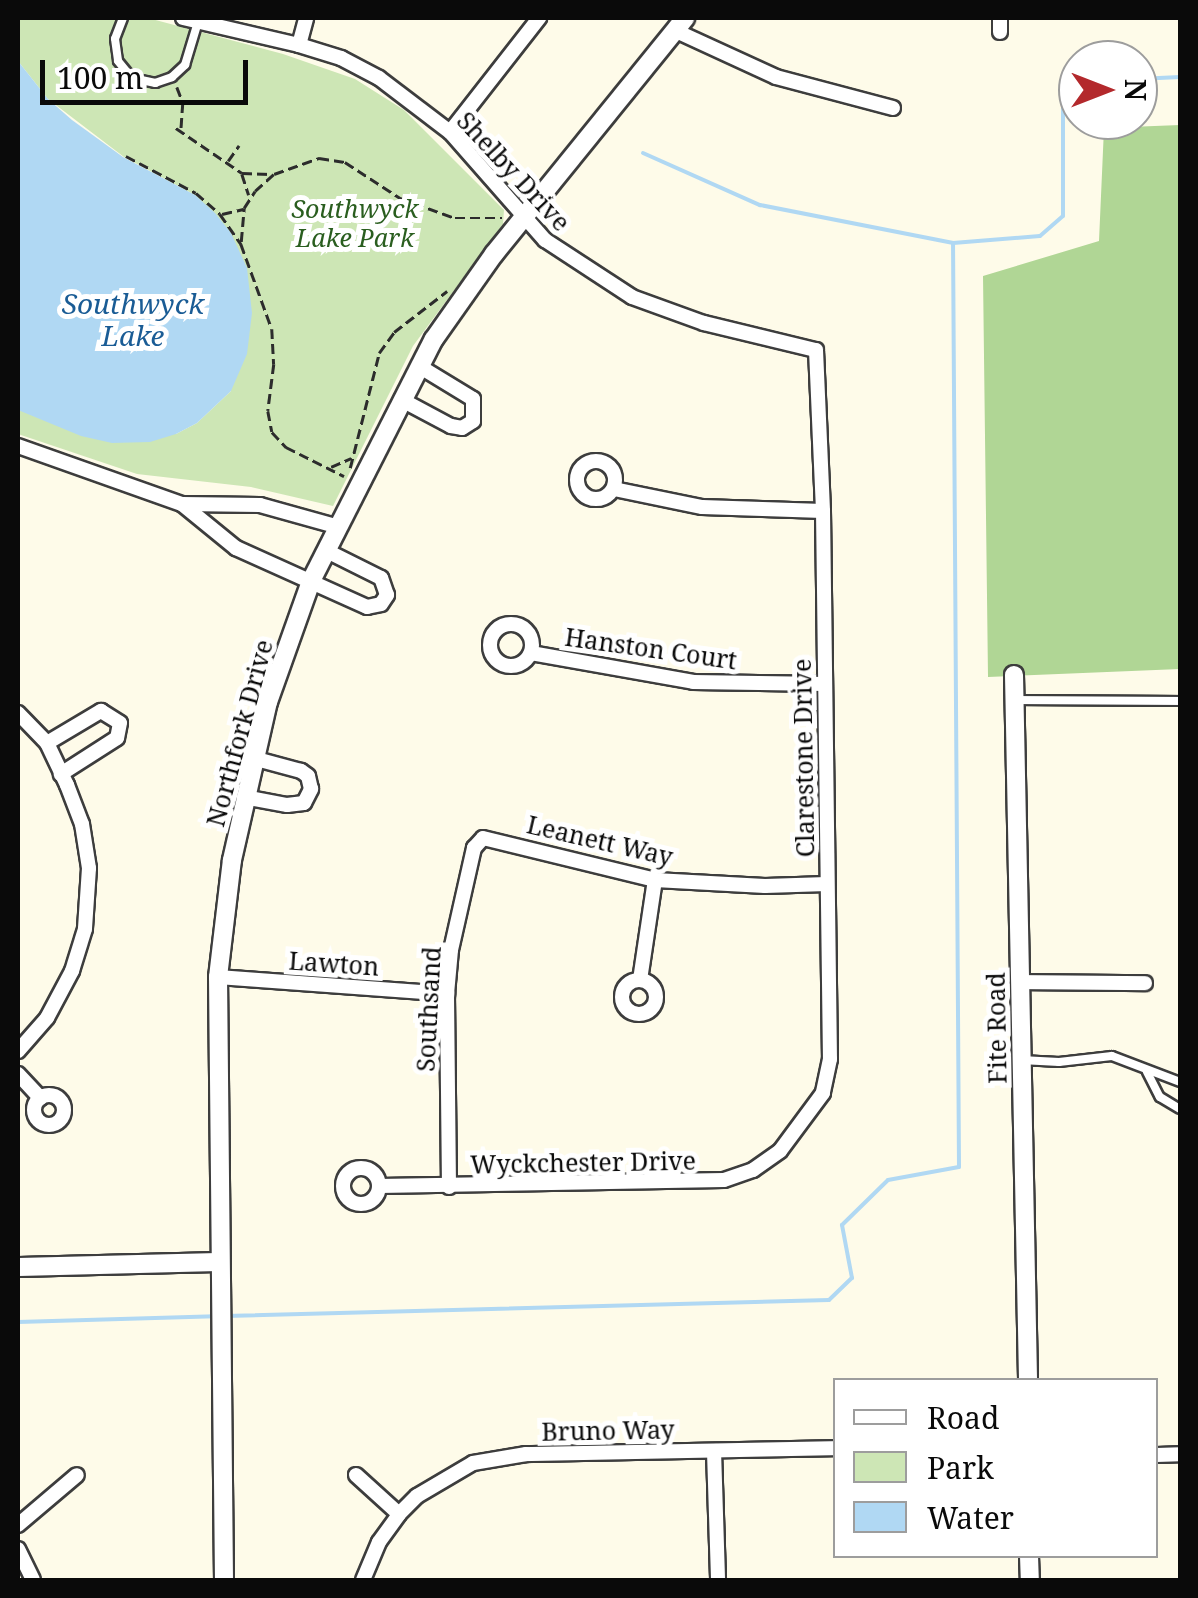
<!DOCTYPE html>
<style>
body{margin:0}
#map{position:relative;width:1198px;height:1598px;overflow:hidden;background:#fefbe9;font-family:"Noto Serif",serif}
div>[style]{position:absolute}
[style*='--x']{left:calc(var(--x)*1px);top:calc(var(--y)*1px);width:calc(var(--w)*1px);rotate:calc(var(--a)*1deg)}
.green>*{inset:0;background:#cde6b5}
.forest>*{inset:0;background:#b0d695}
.water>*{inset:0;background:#b0d8f3}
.stream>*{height:4px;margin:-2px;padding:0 2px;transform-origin:2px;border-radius:2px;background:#b0d8f3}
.path>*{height:2.5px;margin-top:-1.25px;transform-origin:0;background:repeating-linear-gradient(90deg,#2c2c2c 0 10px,transparent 0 15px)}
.roads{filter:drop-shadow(2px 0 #3d3d3d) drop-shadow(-2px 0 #3d3d3d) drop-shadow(0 2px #3d3d3d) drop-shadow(0 -2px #3d3d3d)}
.service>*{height:8px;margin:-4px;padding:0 4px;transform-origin:4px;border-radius:4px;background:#fff}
.minor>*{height:14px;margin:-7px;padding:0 7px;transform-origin:7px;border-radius:7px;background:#fff}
.minor>.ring{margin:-7px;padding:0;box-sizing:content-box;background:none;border:14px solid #fff;border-radius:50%}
.tertiary>*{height:18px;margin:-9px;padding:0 9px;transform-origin:9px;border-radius:9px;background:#fff}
span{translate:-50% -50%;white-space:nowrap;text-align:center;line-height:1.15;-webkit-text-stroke:10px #fff;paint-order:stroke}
.street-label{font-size:25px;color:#0a0a0a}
.park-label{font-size:25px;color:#2a5e1f;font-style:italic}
.water-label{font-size:28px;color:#1a5c95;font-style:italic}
.frame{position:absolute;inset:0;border:20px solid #0a0a0a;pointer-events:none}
.legend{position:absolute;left:833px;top:1378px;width:325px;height:180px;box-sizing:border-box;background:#fff;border:2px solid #9d9d9d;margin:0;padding:12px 18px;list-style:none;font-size:30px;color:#0a0a0a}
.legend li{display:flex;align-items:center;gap:20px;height:50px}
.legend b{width:50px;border:2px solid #9d9d9d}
.north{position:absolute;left:1058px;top:40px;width:100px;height:100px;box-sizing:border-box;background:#fff;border:2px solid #9d9d9d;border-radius:50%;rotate:90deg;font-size:28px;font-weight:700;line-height:40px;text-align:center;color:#0a0a0a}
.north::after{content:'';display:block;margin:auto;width:35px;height:45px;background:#b3292c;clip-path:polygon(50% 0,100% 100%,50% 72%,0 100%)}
.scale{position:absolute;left:40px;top:60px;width:208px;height:45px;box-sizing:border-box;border:5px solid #0a0a0a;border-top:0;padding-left:12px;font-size:30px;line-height:35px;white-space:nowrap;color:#0a0a0a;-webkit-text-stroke:8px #fff;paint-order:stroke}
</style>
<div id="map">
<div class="green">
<i style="clip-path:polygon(18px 18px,148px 18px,283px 54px,355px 79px,404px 110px,504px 210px,503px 224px,413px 346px,333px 506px,251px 487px,137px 474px,18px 434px,18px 410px,176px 434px,197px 423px,231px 391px,195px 195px,124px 157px,48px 99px,18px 61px)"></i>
</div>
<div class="forest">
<i style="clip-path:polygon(1180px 125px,1180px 669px,988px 677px,983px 276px,1099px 241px,1104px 128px)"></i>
</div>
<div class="water">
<i style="clip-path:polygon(18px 61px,48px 99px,72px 120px,123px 157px,195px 195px,215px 213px,231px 233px,247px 268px,252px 313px,247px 354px,231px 391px,197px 423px,176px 434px,150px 442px,112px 443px,81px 436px,18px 410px)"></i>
</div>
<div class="stream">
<i style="--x:1138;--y:79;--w:42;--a:-2.7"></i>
<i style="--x:643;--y:153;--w:128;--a:24"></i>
<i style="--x:760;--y:205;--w:197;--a:11.1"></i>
<i style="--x:953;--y:243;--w:87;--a:-4.6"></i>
<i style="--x:1040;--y:236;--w:30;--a:-41"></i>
<i style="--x:1063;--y:216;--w:108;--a:-90"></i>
<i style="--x:1063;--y:108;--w:21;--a:-45"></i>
<i style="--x:225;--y:1316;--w:604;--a:-1.52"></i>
<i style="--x:829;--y:1300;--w:32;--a:-44"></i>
<i style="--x:852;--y:1278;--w:54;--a:-100.7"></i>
<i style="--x:842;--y:1225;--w:64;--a:-44.4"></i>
<i style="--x:888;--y:1180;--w:72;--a:-10.4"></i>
<i style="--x:959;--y:1167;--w:924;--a:-90.37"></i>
<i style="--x:18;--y:1322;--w:197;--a:-1.7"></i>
</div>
<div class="path">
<i style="--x:177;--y:87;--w:17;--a:69"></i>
<i style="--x:183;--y:103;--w:28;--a:94"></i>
<i style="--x:176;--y:128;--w:80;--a:34.3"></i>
<i style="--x:242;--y:173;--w:29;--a:2"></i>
<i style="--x:126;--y:156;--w:79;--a:27.9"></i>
<i style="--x:196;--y:193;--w:32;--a:41"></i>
<i style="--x:220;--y:214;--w:37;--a:55"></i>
<i style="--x:241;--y:244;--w:90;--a:70"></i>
<i style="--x:272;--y:329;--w:35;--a:87"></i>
<i style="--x:274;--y:364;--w:47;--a:97.3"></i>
<i style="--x:268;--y:411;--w:21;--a:79"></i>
<i style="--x:272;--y:432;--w:21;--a:47"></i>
<i style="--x:286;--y:447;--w:65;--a:26.6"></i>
<i style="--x:228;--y:161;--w:19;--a:-55"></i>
<i style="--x:242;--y:174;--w:22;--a:72"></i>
<i style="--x:222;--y:214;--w:22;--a:-13"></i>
<i style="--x:241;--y:242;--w:34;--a:-85"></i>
<i style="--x:244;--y:208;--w:20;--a:-57"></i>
<i style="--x:255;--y:191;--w:25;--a:-42"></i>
<i style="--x:274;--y:174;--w:48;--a:-19.6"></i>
<i style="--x:319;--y:158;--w:26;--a:9"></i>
<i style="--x:345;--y:162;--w:66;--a:33.2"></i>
<i style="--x:400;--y:198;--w:59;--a:20"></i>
<i style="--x:455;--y:218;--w:47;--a:0"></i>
<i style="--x:331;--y:467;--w:22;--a:-24"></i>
<i style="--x:350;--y:468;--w:119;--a:-75.8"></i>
<i style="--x:379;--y:353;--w:26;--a:-54"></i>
<i style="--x:394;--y:332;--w:67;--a:-37.7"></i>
</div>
<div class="roads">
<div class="service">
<i style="--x:123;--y:18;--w:22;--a:111"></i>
<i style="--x:115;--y:39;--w:22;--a:82"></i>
<i style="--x:118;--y:61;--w:22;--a:51"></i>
<i style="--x:132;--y:78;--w:24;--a:12"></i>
<i style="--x:155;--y:83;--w:18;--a:-19"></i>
<i style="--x:172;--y:77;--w:18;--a:-43"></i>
<i style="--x:185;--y:65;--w:45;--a:-73.2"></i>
<i style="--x:1015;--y:700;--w:165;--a:0.3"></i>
<i style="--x:1021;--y:1060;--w:38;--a:3"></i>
<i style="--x:1059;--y:1062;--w:53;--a:-6.5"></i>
<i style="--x:1112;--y:1056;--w:73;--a:20.9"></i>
<i style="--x:1147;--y:1072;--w:28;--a:63"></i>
<i style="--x:1160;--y:1097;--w:23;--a:31"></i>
</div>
<div class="minor">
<i style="--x:183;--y:18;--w:119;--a:13.1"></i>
<i style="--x:299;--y:45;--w:44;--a:17.2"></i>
<i style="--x:341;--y:58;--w:43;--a:27.8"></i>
<i style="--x:379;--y:78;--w:89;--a:37.3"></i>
<i style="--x:450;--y:132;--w:144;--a:48.7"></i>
<i style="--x:545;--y:240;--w:104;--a:33.2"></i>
<i style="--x:632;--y:297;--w:77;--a:19.9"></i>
<i style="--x:704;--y:323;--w:115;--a:13.6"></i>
<i style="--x:816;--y:350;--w:161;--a:87.5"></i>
<i style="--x:823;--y:511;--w:548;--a:89.27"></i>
<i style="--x:830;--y:1059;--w:35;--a:102"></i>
<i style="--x:823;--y:1093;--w:72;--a:126.6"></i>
<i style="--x:780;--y:1151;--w:33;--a:145"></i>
<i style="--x:753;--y:1170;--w:31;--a:161"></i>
<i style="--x:724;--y:1180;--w:345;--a:179"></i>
<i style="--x:1000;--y:18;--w:14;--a:90"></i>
<i style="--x:676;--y:31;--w:110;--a:24.7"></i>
<i style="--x:776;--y:77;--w:121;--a:14.8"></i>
<i style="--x:299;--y:45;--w:28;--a:-75"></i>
<i style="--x:450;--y:132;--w:145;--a:-52"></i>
<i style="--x:402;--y:400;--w:55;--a:28"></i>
<i style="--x:451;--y:426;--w:11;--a:10"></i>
<i style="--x:462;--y:428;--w:13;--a:-32"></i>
<i style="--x:473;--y:421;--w:22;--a:-90"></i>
<i style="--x:473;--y:399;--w:63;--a:-148.6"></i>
<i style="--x:18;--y:446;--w:174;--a:19.5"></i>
<i style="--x:182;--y:504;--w:78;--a:0.7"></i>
<i style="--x:260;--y:505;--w:82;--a:15.6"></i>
<i class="ring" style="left:577px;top:461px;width:24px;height:24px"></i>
<i style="--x:614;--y:489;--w:90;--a:11.6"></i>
<i style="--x:702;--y:507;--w:121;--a:1.9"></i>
<i style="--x:182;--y:504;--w:70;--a:39.2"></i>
<i style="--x:236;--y:548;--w:144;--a:24.2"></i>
<i style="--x:367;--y:607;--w:14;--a:-12"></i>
<i style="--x:381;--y:604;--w:11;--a:-56"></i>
<i style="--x:387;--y:595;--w:18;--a:-109"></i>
<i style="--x:381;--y:578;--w:60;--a:-153.4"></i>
<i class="ring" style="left:490px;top:624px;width:28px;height:28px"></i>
<i style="--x:531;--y:653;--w:165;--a:10.1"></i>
<i style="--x:693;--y:682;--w:132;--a:0.9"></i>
<i style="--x:18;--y:713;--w:42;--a:46"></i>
<i style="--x:47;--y:743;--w:47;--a:64.5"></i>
<i style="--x:67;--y:785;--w:42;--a:69"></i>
<i style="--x:82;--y:824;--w:45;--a:81"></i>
<i style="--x:89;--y:868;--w:61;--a:93.8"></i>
<i style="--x:85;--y:929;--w:44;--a:107.2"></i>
<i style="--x:72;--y:971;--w:53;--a:118"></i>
<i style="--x:47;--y:1018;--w:44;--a:131.3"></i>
<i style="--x:47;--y:743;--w:63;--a:-30.7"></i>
<i style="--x:101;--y:711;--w:22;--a:32"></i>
<i style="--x:120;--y:723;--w:15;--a:101"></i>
<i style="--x:117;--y:738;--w:67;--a:147.3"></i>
<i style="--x:244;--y:797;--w:44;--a:10.5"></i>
<i style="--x:287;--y:805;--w:17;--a:-7"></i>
<i style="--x:304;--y:803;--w:16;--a:-63"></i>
<i style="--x:311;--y:789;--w:13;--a:-103"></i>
<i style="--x:308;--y:776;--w:9;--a:-144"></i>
<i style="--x:301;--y:771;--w:50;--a:-164.8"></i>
<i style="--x:218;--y:977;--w:230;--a:4.2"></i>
<i class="ring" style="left:622px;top:980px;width:20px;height:20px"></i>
<i style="--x:640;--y:980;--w:101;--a:-81.5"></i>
<i style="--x:1020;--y:982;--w:125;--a:0.5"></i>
<i style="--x:18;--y:1074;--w:33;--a:47"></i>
<i class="ring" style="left:34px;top:1095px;width:16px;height:16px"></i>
<i class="ring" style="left:343px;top:1168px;width:22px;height:22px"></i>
<i style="--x:449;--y:1187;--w:193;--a:-90.6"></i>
<i style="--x:447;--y:994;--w:44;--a:-84.8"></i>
<i style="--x:451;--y:950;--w:105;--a:-77.3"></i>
<i style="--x:474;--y:848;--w:13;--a:-48"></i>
<i style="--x:483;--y:838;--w:177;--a:13.7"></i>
<i style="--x:655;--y:880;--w:110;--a:3.1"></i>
<i style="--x:765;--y:886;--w:62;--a:-1.8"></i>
<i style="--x:714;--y:1451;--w:129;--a:88.2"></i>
<i style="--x:1156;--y:1455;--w:24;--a:-2"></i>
<i style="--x:356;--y:1475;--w:58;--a:42.2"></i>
<i style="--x:18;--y:1525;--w:77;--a:-40.3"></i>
<i style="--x:18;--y:1549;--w:34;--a:64"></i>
<i style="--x:363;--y:1580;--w:41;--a:-67.2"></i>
<i style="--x:379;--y:1542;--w:34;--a:-54"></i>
<i style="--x:399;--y:1514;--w:25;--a:-45"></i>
<i style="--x:417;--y:1496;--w:65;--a:-30.5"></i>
<i style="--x:473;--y:1463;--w:54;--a:-9.6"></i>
<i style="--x:526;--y:1454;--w:310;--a:-1.1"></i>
</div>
<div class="tertiary">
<i style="--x:1014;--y:675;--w:705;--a:88.86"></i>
<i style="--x:18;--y:1267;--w:201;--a:-1.4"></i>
<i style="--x:1029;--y:1556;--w:24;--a:88"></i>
<i style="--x:224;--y:1580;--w:603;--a:-90.57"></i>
<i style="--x:218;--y:977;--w:118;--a:-83.2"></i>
<i style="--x:232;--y:860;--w:162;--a:-77.2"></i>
<i style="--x:268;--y:702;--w:128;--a:-70.4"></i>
<i style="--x:311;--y:581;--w:271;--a:-63.1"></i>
<i style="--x:434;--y:339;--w:104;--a:-54.8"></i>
<i style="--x:494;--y:254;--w:304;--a:-51"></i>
</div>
</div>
<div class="street-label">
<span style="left:514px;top:171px;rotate:47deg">Shelby Drive</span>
<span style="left:651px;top:648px;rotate:8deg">Hanston Court</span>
<span style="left:239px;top:733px;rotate:-75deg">Northfork Drive</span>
<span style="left:803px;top:758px;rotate:-91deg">Clarestone Drive</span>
<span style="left:600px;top:840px;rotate:13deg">Leanett Way</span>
<span style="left:334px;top:963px;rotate:4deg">Lawton</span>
<span style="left:428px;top:1009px;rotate:-87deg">Southsand</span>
<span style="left:996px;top:1028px;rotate:-91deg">Fite Road</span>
<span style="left:583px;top:1162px;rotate:-1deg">Wyckchester Drive</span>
<span style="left:608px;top:1430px;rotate:-1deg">Bruno Way</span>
</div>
<div class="park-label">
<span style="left:355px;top:223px">Southwyck<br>Lake Park</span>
</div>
<div class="water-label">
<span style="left:133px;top:319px">Southwyck<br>Lake</span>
</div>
<div class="frame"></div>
<ul class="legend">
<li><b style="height:12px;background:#fff"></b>Road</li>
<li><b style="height:28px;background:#cde6b5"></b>Park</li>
<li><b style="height:28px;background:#b0d8f3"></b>Water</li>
</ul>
<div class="north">N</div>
<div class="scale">100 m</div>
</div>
